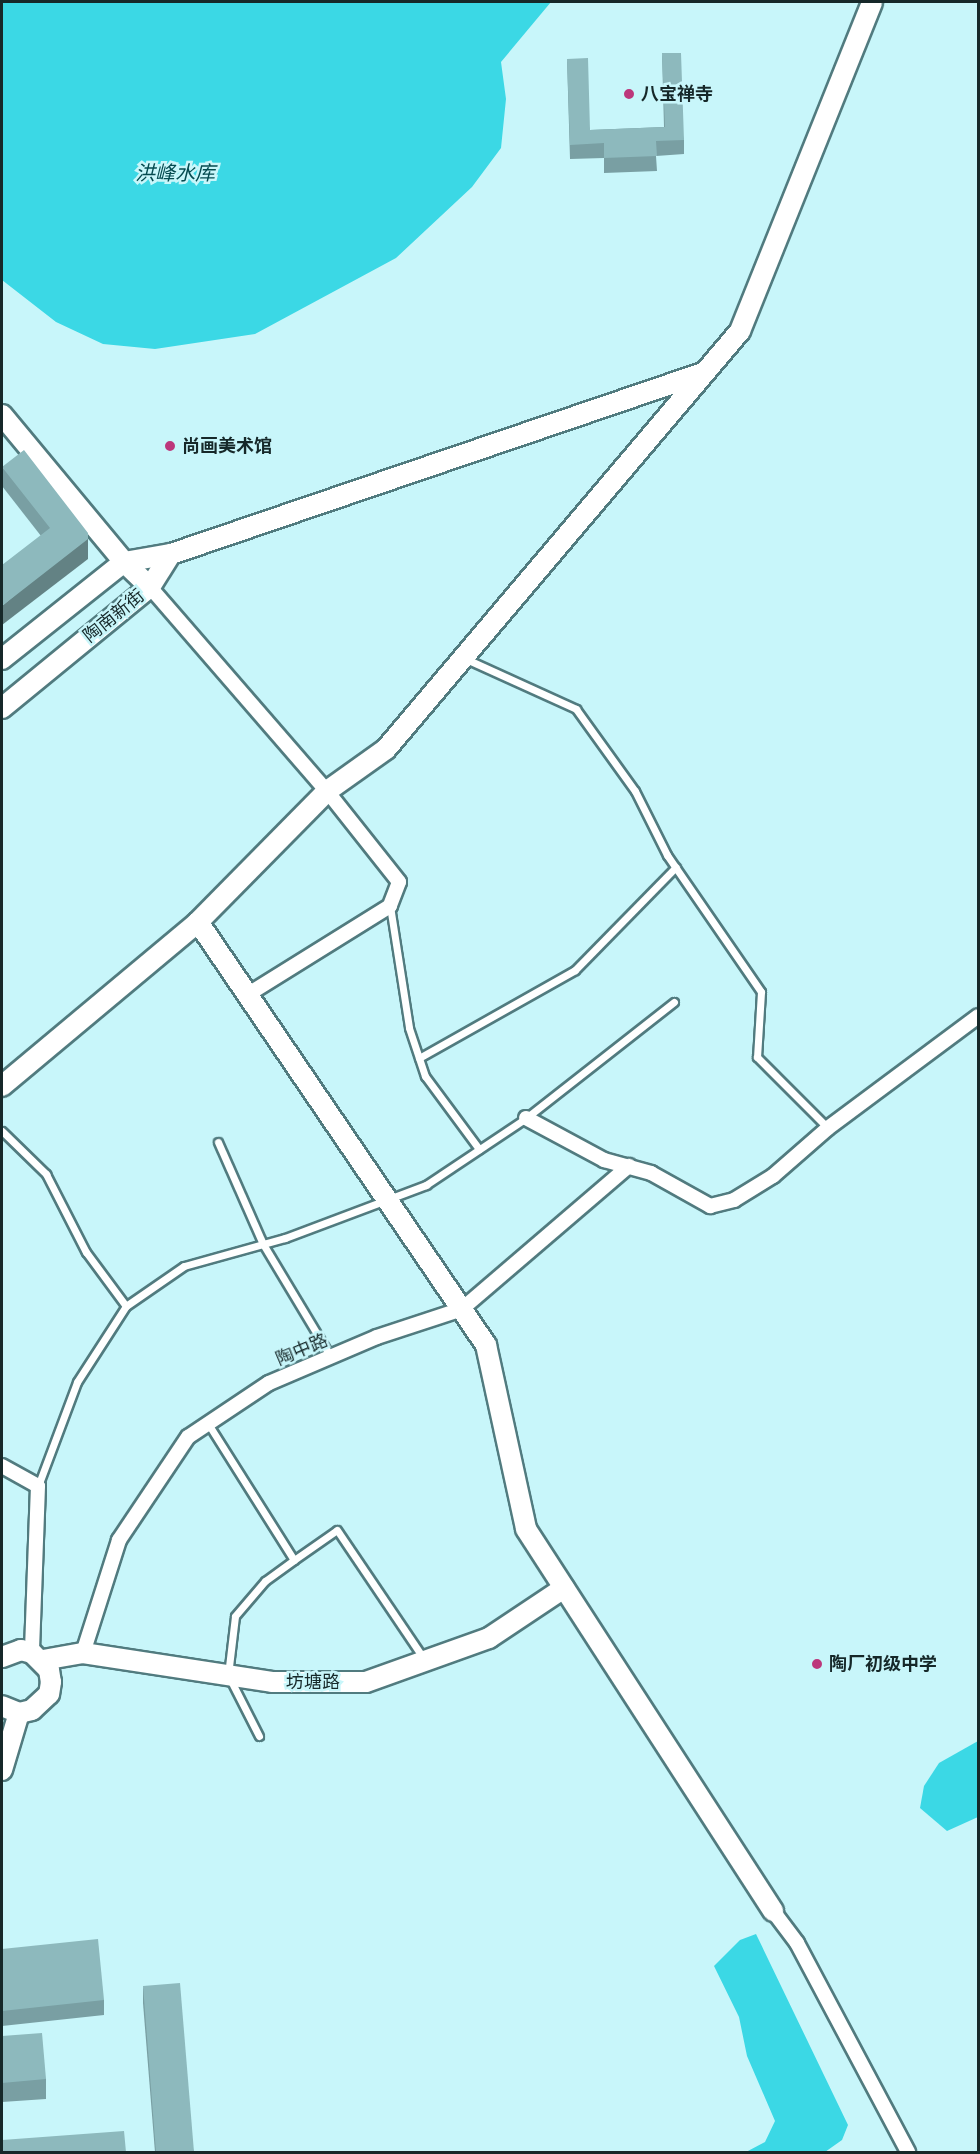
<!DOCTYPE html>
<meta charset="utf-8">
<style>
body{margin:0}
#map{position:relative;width:980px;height:2154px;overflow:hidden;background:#c8f6fa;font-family:"DM Sans","Noto Sans SC",sans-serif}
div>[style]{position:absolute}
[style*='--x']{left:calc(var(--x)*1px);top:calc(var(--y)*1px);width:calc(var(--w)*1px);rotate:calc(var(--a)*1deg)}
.water>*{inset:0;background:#3bd8e5}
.roads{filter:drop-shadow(2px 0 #517b7f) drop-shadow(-2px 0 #517b7f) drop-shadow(0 2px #517b7f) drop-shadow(0 -2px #517b7f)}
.lane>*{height:7px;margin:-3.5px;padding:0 3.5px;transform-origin:3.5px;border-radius:3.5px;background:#fff}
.street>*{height:14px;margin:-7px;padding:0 7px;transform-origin:7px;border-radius:7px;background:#fff}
.secondary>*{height:20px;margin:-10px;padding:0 10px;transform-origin:10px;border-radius:10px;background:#fff}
.wall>*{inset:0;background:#799fa3}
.shaded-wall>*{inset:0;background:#638284}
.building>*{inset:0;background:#8db9bd}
.dots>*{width:16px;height:16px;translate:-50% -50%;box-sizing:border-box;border:3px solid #c8f6fa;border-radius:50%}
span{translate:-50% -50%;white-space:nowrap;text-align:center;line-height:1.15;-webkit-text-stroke:5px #c8f6fa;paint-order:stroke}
.poi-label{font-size:18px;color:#162829;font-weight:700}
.left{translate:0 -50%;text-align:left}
.street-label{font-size:18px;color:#162829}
.water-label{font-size:20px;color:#044b50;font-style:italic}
.frame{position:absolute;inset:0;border:3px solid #162829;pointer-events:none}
</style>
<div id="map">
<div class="water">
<i style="clip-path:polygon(2px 2px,551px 2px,501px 62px,506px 99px,501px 148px,472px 187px,396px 258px,255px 334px,155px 349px,103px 344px,56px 322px,2px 280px)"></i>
<i style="clip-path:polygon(978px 1741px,978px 1817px,947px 1831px,920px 1808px,924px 1786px,939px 1763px)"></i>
<i style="clip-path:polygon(756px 1934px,848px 2125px,842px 2140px,825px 2152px,746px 2152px,765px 2142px,775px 2121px,747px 2056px,739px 2017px,714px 1966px,740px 1940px)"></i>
</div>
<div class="roads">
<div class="lane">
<i style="--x:466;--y:659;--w:121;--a:24.4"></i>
<i style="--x:576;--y:709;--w:101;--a:54.3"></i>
<i style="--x:635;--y:791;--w:72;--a:63.4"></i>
<i style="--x:667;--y:855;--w:166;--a:55.5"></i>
<i style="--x:761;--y:992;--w:65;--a:93.5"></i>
<i style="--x:757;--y:1057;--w:100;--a:45"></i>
<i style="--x:390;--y:906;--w:123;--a:81.1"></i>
<i style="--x:409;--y:1028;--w:51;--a:71.6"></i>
<i style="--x:425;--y:1076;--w:91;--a:53.5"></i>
<i style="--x:419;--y:1058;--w:179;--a:-29.4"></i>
<i style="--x:575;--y:970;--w:144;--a:-45.6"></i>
<i style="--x:2;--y:1131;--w:62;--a:44.3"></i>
<i style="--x:46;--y:1174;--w:88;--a:62.9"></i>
<i style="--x:86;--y:1252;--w:67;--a:53.5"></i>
<i style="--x:218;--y:1142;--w:111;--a:66.2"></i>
<i style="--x:263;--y:1244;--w:132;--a:59"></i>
<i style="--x:207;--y:1422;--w:163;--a:57.8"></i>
<i style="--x:294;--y:1560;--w:52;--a:-34.9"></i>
<i style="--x:337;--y:1530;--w:156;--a:56"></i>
<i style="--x:38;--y:1486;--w:111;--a:-69.4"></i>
<i style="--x:77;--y:1382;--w:90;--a:-57.2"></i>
<i style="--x:126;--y:1306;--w:70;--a:-34.6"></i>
<i style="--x:184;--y:1266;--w:105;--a:-15.5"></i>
<i style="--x:285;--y:1238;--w:151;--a:-20.6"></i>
<i style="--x:426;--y:1185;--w:120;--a:-33.8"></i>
<i style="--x:526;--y:1118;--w:188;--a:-38.1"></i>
<i style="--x:259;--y:1736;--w:68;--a:-116.9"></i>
<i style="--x:228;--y:1675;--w:59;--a:-83.2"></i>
<i style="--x:235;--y:1616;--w:46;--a:-49.4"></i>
<i style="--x:265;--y:1581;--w:36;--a:-36"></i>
</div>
<div class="street">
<i style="--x:150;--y:587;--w:270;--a:49.1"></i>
<i style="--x:327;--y:791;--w:116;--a:51.6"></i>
<i style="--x:399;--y:882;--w:26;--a:111"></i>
<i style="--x:390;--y:906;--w:168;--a:148.1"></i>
<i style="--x:526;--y:1118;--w:89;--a:28.3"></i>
<i style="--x:604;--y:1160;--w:49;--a:15.5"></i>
<i style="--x:651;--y:1173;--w:68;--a:29.2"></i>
<i style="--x:710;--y:1206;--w:25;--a:-14"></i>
<i style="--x:734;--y:1200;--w:46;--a:-31.6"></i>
<i style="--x:773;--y:1176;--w:73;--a:-41.1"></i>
<i style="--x:828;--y:1128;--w:187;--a:-36.7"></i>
<i style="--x:2;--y:1466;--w:41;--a:29.1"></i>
<i style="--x:38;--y:1486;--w:167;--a:92.1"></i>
<i style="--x:83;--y:1653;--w:119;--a:-72.3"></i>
<i style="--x:119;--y:1540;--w:124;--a:-56.2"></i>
<i style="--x:188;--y:1437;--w:97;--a:-33.7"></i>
<i style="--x:269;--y:1383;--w:117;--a:-23.1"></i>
<i style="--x:377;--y:1337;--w:89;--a:-18.2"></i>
<i style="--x:462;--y:1309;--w:220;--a:-40.6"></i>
<i style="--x:773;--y:1911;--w:40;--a:53"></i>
<i style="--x:797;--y:1943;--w:237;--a:62"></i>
</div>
<div class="secondary">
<i style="--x:2;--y:415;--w:191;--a:50.3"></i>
<i style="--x:124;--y:562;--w:36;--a:44"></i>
<i style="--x:2;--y:659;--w:156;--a:-38.5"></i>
<i style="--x:124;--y:562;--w:48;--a:-9.7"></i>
<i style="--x:171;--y:554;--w:562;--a:-18.79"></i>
<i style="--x:2;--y:708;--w:191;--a:-39.3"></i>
<i style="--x:150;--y:587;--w:39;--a:-58"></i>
<i style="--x:198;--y:922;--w:512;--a:55.75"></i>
<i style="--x:486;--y:1345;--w:188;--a:77.7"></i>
<i style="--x:526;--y:1529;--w:455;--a:57.1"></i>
<i style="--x:2;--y:1086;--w:256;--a:-39.9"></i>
<i style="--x:198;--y:922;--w:184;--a:-45.4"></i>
<i style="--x:327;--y:791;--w:72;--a:-35.4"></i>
<i style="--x:386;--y:749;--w:548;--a:-49.74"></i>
<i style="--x:740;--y:331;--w:354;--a:-68.1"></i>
<i style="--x:2;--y:1657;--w:20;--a:-20"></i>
<i style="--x:21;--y:1650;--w:11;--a:15"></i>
<i style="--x:32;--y:1653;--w:24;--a:45"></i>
<i style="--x:49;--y:1670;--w:12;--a:81"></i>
<i style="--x:51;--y:1682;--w:12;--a:99"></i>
<i style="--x:49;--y:1694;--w:23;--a:137"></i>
<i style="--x:32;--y:1710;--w:13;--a:167"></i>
<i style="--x:19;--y:1713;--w:18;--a:-158"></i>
<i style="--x:43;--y:1660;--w:41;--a:-9.9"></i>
<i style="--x:83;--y:1653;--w:191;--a:8.7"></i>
<i style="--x:272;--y:1682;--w:94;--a:0"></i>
<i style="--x:366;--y:1682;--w:131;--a:-19.7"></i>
<i style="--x:489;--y:1638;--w:90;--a:-33.7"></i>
<i style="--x:2;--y:1770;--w:59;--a:-73.4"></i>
</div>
</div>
<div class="wall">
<i style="clip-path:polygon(662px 53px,684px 140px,684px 154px,656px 156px,657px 171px,604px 173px,604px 158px,570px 159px,567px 59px,590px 130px,664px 127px)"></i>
<i style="clip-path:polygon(2px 467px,88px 553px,88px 559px,41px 536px,2px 486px)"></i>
<i style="clip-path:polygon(2px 1949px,104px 2000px,104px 2015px,2px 2026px)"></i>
<i style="clip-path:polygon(143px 1986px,194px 2152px,155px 2152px,143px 2003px)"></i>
<i style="clip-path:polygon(2px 2036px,46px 2079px,46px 2099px,2px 2102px)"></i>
</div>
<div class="shaded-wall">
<i style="clip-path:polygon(88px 533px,88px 559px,2px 625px,2px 606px)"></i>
</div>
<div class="building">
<i style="clip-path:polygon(662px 53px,681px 53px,684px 140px,656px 141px,657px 156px,604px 158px,604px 143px,570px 145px,567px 59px,588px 58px,590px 130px,665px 127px)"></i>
<i style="clip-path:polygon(24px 450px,88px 533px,88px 539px,2px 606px,2px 565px,50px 528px,2px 467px)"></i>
<i style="clip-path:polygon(98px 1939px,104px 2000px,2px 2011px,2px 1949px)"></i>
<i style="clip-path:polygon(180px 1983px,194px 2152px,156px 2152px,143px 1986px)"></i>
<i style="clip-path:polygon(42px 2033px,46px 2079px,2px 2083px,2px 2036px)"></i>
<i style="clip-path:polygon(124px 2131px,126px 2152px,2px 2152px,2px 2140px)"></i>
</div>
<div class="dots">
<i style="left:629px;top:94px;background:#bc377b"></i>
<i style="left:170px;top:446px;background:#bc377b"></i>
<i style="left:817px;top:1664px;background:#bc377b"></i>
</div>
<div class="poi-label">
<span class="left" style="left:641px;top:94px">八宝禅寺</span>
<span class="left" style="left:182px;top:446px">尚画美术馆</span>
<span class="left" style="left:829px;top:1664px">陶厂初级中学</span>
</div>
<div class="street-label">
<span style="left:114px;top:616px;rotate:-39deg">陶南新街</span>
<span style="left:302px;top:1350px;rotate:-23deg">陶中路</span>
<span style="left:313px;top:1682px">坊塘路</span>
</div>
<div class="water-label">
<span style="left:175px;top:173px">洪峰水库</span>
</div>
<div class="frame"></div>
</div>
